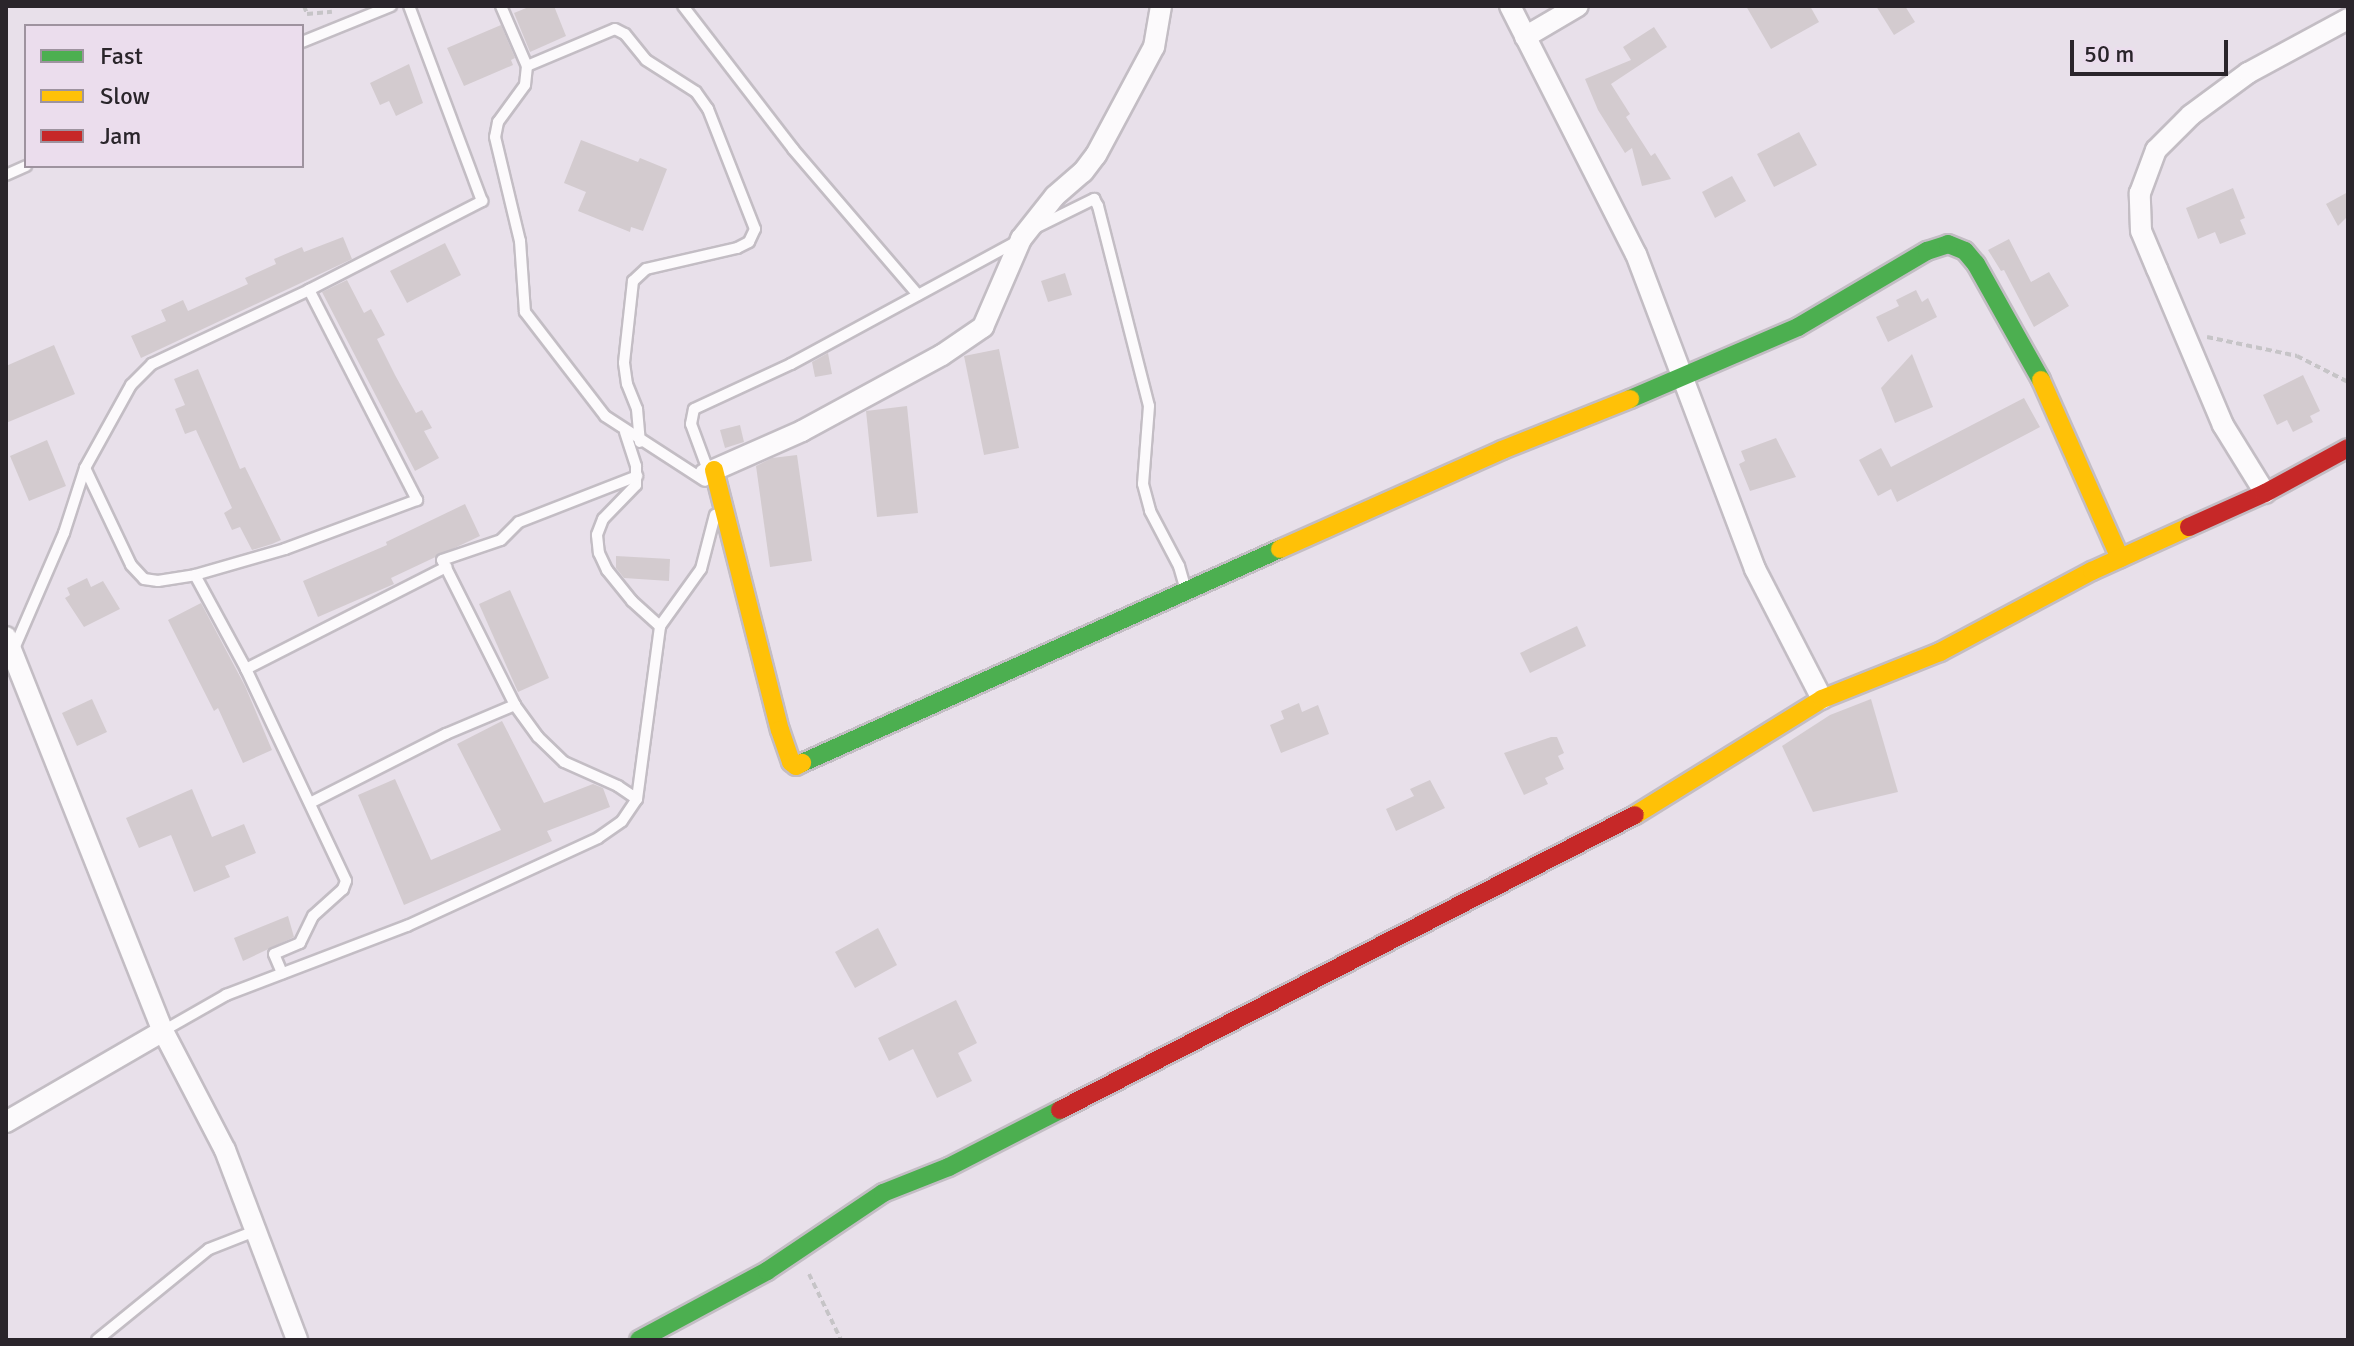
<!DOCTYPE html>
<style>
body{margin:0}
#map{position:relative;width:2354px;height:1346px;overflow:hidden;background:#e8e0ea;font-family:Signika,sans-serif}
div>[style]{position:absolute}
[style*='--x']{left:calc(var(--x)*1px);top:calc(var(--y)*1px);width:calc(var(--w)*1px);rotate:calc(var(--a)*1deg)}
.building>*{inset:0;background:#d3cbcf}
.path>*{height:4px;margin-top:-2px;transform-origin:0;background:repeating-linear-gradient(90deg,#c6c4c7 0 6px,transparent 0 10px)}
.roads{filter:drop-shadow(2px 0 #c3bdc4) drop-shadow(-2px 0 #c3bdc4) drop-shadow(0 2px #c3bdc4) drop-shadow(0 -2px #c3bdc4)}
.lane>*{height:10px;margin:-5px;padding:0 5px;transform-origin:5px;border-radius:5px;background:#fcfafc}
.street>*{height:20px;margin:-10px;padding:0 10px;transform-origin:10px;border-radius:10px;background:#fcfafc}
.fast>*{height:18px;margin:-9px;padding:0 9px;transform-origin:9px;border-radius:9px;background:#4caf50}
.slow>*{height:18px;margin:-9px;padding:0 9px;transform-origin:9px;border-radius:9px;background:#ffc107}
.jam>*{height:18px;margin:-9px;padding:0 9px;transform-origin:9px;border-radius:9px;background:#c62828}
span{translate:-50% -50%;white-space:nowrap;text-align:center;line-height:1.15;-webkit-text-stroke:6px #ebdded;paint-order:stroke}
.frame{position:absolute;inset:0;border:8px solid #2a252b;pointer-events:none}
.legend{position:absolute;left:24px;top:24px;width:280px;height:144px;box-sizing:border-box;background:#ebdded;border:2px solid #9e939f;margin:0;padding:10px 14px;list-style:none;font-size:24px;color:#2a252b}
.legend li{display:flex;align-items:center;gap:16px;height:40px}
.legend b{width:40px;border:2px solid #9e939f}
.scale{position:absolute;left:2070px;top:40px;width:158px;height:36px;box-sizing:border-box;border:4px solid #2a252b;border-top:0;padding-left:10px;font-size:24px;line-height:28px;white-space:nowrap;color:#2a252b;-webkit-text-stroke:6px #ebdded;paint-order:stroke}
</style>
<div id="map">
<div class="building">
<i style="clip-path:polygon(531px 6px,554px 6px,566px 36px,530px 52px,514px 13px)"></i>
<i style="clip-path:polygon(1746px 6px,1810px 6px,1819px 22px,1771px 49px)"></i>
<i style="clip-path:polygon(1876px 6px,1905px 6px,1915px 22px,1894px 35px)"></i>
<i style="clip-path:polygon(501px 25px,515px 58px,511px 60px,513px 65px,464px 86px,447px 48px)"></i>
<i style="clip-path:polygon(1654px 27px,1667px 47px,1611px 84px,1630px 114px,1626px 117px,1651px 156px,1655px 153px,1671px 179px,1642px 186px,1632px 148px,1625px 153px,1598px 110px,1585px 79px,1631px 60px,1623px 47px)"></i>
<i style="clip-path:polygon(409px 64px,423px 103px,396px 116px,389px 101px,380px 105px,370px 83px)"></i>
<i style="clip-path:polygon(1799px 132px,1817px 165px,1774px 187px,1757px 154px)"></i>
<i style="clip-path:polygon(581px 140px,638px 162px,640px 158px,667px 169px,643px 231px,631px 227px,630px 232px,578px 211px,586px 192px,564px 183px)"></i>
<i style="clip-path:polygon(1732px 176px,1746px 201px,1715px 218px,1702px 192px)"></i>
<i style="clip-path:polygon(2233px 188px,2245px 218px,2240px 220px,2246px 234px,2220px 244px,2215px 232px,2198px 239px,2186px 208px)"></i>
<i style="clip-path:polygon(2348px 192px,2348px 216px,2338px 226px,2326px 204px)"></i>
<i style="clip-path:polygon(343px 237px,352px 259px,141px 358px,131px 336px,166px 321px,161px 310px,183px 300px,188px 311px,248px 284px,245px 278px,276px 264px,274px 259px,302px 247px,304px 252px)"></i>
<i style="clip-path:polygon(2009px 239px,2031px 282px,2049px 272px,2069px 306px,2034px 327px,2004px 270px,2001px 271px,1988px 250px)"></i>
<i style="clip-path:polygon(445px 243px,461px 275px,407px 303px,390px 271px)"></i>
<i style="clip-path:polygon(1065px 273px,1072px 295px,1048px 302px,1041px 281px)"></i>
<i style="clip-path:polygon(347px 280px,364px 313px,371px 309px,385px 335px,377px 339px,395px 375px,416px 413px,422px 410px,432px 428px,424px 431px,439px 458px,415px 471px,322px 292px)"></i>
<i style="clip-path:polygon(1916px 290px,1922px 302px,1928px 298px,1937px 317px,1888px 342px,1876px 317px,1899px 306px,1896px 300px)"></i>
<i style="clip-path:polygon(54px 345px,75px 394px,6px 423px,6px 366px)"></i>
<i style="clip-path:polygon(999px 349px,1019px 448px,984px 455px,964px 356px)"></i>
<i style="clip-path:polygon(828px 353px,832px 374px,815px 377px,812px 362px)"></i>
<i style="clip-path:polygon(1912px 354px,1933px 407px,1895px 423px,1881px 388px)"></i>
<i style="clip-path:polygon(198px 369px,240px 469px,245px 467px,281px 540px,272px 544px,252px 550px,240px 527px,232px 530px,224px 513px,232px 508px,196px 430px,185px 434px,175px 409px,185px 405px,174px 379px)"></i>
<i style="clip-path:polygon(2303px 375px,2320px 411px,2310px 416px,2313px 422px,2293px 432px,2287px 420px,2277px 425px,2263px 395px)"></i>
<i style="clip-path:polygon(2024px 398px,2040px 427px,1897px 502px,1891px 489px,1878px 496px,1859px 460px,1881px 448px,1891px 467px)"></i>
<i style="clip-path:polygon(907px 406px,918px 513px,877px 517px,866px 411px)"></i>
<i style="clip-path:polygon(740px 425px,744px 442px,725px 448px,720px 430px)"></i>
<i style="clip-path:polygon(1776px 438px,1796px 477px,1750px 491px,1739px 464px,1745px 461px,1741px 451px)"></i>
<i style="clip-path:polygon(47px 440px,66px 486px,29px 501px,10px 456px)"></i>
<i style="clip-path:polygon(797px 455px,812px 561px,770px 567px,756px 466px,772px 458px)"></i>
<i style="clip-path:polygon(465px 504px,480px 536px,391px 578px,394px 584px,318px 617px,303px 581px,387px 545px,386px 542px)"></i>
<i style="clip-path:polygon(616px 556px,670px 559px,669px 581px,624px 578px,616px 568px)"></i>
<i style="clip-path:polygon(87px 578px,91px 587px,103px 581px,120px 609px,84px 627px,65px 598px,70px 595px,67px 588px)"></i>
<i style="clip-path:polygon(510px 590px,549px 678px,518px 692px,479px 604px)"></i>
<i style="clip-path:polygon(201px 603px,245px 686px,272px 750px,243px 763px,218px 708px,214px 711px,168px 620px)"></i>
<i style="clip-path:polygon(1577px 626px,1586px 646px,1530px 673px,1520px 653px)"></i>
<i style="clip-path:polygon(92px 699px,107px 732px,77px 746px,62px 713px)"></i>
<i style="clip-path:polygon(1871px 699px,1898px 792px,1813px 812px,1782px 746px,1830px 715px)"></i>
<i style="clip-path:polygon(1299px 703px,1302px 712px,1318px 705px,1329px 734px,1281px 753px,1270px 725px,1284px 719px,1281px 711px)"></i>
<i style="clip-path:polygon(502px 721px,544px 803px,593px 784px,603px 788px,610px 807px,547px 831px,552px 841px,404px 905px,358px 795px,395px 779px,431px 860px,501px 830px,457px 744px)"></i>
<i style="clip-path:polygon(1551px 737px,1557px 737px,1564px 753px,1558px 756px,1564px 769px,1545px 778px,1548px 784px,1524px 795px,1504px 753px)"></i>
<i style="clip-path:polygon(1430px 780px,1445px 808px,1396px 831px,1386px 809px,1414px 796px,1410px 789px)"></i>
<i style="clip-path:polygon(192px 789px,212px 837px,244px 824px,256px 853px,225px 866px,230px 877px,194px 892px,171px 835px,139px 848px,126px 818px)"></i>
<i style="clip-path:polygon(288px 916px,294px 937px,243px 961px,234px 938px)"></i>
<i style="clip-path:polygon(878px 928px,897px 965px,855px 988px,835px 952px)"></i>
<i style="clip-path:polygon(956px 1000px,977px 1043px,958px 1053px,972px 1081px,937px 1098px,913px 1049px,889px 1061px,878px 1038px)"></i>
</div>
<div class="path">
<i style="--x:304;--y:6;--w:9;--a:69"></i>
<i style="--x:307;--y:14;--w:25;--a:-5"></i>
<i style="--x:2207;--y:337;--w:92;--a:11.9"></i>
<i style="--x:2297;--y:356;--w:57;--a:27"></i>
<i style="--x:809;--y:1274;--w:73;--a:64.1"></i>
</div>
<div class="roads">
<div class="lane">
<i style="--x:501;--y:6;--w:65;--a:66.6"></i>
<i style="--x:527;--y:66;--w:19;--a:96"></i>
<i style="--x:525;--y:85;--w:46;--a:126.1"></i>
<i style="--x:498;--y:122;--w:15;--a:101"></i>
<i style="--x:495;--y:137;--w:107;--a:76.5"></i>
<i style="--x:520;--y:241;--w:71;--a:86"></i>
<i style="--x:525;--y:312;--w:131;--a:52.4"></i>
<i style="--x:605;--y:416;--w:119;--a:33"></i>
<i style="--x:683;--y:6;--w:180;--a:52.4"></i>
<i style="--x:793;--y:149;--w:192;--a:49.4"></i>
<i style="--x:302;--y:42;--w:96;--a:-22"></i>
<i style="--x:527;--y:66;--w:95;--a:-22.8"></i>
<i style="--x:615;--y:29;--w:11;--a:27"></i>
<i style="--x:625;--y:34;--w:33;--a:51"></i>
<i style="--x:646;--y:60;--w:59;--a:32.6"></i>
<i style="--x:696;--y:92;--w:21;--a:55"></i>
<i style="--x:708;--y:109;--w:129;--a:68.6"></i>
<i style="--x:755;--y:229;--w:14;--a:115"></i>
<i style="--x:749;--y:242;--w:13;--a:153"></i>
<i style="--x:737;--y:248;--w:93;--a:167"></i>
<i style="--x:646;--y:269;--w:18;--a:137"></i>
<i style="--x:633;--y:281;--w:82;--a:96.3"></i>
<i style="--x:624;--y:363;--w:21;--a:82"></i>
<i style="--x:627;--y:384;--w:27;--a:68"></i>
<i style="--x:637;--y:409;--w:33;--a:85"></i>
<i style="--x:6;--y:175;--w:22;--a:-24"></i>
<i style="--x:1037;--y:227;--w:64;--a:-26.2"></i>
<i style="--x:1094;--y:199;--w:8;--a:60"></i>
<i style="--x:1098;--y:206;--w:206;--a:75.7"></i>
<i style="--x:1149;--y:406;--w:78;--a:94.4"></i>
<i style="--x:1143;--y:484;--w:28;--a:75"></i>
<i style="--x:1150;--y:511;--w:62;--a:62.2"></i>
<i style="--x:1179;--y:566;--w:22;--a:74"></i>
<i style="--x:625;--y:432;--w:36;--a:72"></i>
<i style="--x:636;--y:466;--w:19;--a:90"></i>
<i style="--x:636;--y:485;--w:47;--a:134.1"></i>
<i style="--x:603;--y:519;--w:17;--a:111"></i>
<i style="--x:597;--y:535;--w:18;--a:84"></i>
<i style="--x:599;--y:553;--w:19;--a:65"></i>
<i style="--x:607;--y:570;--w:40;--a:51"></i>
<i style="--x:632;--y:601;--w:38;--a:42"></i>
<i style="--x:85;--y:468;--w:107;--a:64.6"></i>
<i style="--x:131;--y:565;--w:19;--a:47"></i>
<i style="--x:144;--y:579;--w:14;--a:8"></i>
<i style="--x:158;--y:581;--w:37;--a:-9"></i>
<i style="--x:195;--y:575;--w:94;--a:-16.1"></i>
<i style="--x:285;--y:549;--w:141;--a:-20.4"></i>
<i style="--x:417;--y:500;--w:236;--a:-117.2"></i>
<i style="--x:708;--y:470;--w:49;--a:-110.3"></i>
<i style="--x:691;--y:424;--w:15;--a:-79"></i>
<i style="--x:694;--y:409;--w:107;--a:-24.9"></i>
<i style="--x:791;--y:364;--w:256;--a:-28.5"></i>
<i style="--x:195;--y:575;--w:107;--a:61.5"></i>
<i style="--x:246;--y:669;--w:234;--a:64.7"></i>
<i style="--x:346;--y:881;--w:9;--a:111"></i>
<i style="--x:343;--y:889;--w:40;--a:138"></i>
<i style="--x:313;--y:916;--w:30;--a:116"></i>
<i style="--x:300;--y:943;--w:28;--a:157"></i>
<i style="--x:274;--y:954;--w:21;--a:67"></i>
<i style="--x:13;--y:651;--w:129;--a:-66.6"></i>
<i style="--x:64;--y:533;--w:68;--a:-72.1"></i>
<i style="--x:85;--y:468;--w:95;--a:-61"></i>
<i style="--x:131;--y:385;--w:30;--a:-45"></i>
<i style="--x:152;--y:364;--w:174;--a:-25.2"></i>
<i style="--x:309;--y:290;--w:195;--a:-27.2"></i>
<i style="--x:482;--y:201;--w:208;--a:-110.5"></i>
<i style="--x:246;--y:669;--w:225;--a:-27"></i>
<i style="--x:637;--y:799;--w:23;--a:-146"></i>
<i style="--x:618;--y:786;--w:59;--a:-156"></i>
<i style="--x:564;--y:762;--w:36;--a:-136"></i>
<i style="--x:538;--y:737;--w:39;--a:-126"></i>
<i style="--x:515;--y:705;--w:162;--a:-116.7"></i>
<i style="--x:442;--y:560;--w:62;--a:-18.7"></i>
<i style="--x:501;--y:540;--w:25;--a:-45"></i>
<i style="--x:519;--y:522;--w:127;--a:-21.3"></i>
<i style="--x:310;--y:803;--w:153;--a:-26.9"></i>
<i style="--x:446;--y:734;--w:75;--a:-22.8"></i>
<i style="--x:163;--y:1031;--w:73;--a:-29.7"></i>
<i style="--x:226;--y:995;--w:194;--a:-20.9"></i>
<i style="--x:407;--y:926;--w:210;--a:-24.7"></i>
<i style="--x:598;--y:838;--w:29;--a:-35"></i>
<i style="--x:622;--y:821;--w:27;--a:-56"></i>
<i style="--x:637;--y:799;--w:175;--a:-82.4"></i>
<i style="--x:660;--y:626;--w:70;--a:-54.3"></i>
<i style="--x:701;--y:569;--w:56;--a:-75.5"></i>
<i style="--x:97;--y:1340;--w:144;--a:-39.1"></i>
<i style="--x:209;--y:1249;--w:49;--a:-21.4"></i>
</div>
<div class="street">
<i style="--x:1510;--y:6;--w:278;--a:63.1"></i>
<i style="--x:1636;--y:254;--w:337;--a:69.3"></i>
<i style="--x:1755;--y:569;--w:146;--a:62.7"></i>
<i style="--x:1525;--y:37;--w:61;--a:-30.3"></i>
<i style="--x:705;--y:474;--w:106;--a:-23.9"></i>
<i style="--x:802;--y:431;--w:159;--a:-28.5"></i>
<i style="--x:942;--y:355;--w:50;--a:-34.3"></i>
<i style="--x:983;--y:327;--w:96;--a:-66.6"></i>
<i style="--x:1021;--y:239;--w:55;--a:-51.7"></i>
<i style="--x:1055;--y:196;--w:37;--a:-41"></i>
<i style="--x:1083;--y:172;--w:21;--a:-53"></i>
<i style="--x:1096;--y:155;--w:123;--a:-61.8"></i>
<i style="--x:1154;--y:47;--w:42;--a:-80.3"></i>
<i style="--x:2265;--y:493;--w:80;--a:-121.7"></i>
<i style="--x:2223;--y:425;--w:169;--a:-112.9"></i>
<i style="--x:2157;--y:269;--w:41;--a:-112.8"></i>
<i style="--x:2141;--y:231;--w:38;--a:-92"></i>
<i style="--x:2140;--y:193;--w:46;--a:-69.6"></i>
<i style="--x:2156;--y:150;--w:49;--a:-45"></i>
<i style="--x:2191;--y:115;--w:71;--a:-36.4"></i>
<i style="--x:2248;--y:73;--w:114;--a:-28.4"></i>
<i style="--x:6;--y:637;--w:424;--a:68.3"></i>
<i style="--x:163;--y:1031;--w:134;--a:62.5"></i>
<i style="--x:225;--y:1150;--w:203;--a:69.2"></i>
<i style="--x:6;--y:1122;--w:181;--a:-30.1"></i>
</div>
<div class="fast">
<i style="--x:1630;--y:399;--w:183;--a:-23.2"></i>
<i style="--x:1798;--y:327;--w:150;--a:-30.5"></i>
<i style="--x:1927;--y:251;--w:22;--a:-18"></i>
<i style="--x:1948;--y:244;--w:18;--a:22"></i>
<i style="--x:1965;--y:251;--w:17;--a:50"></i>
<i style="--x:1976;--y:264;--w:133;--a:60.7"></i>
<i style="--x:802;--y:763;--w:524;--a:-24.12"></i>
<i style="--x:639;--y:1340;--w:145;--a:-28.3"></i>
<i style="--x:767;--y:1271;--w:140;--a:-33.9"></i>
<i style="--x:883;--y:1193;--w:71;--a:-21.5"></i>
<i style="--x:949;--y:1167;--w:125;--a:-27.2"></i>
</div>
<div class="slow">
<i style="--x:2041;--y:380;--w:195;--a:66.1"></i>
<i style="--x:714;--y:470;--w:268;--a:75.8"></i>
<i style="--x:780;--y:730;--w:34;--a:71"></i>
<i style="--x:791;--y:762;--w:6;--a:39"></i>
<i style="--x:796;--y:766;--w:7;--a:-27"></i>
<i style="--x:1280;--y:549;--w:243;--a:-24"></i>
<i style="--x:1502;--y:450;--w:138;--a:-21.7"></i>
<i style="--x:1635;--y:815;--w:220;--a:-31.8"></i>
<i style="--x:1822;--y:699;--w:127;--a:-21.7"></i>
<i style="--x:1940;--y:652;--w:172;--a:-28.1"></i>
<i style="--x:2092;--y:571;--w:107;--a:-24.4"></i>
</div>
<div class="jam">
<i style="--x:2189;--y:527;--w:83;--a:-24.1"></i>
<i style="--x:2265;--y:493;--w:94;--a:-28.5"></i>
<i style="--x:1060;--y:1110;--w:646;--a:-27.16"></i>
</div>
</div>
<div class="frame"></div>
<ul class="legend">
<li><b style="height:10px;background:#4caf50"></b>Fast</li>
<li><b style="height:10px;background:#ffc107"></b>Slow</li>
<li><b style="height:10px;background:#c62828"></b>Jam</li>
</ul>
<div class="scale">50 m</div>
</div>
